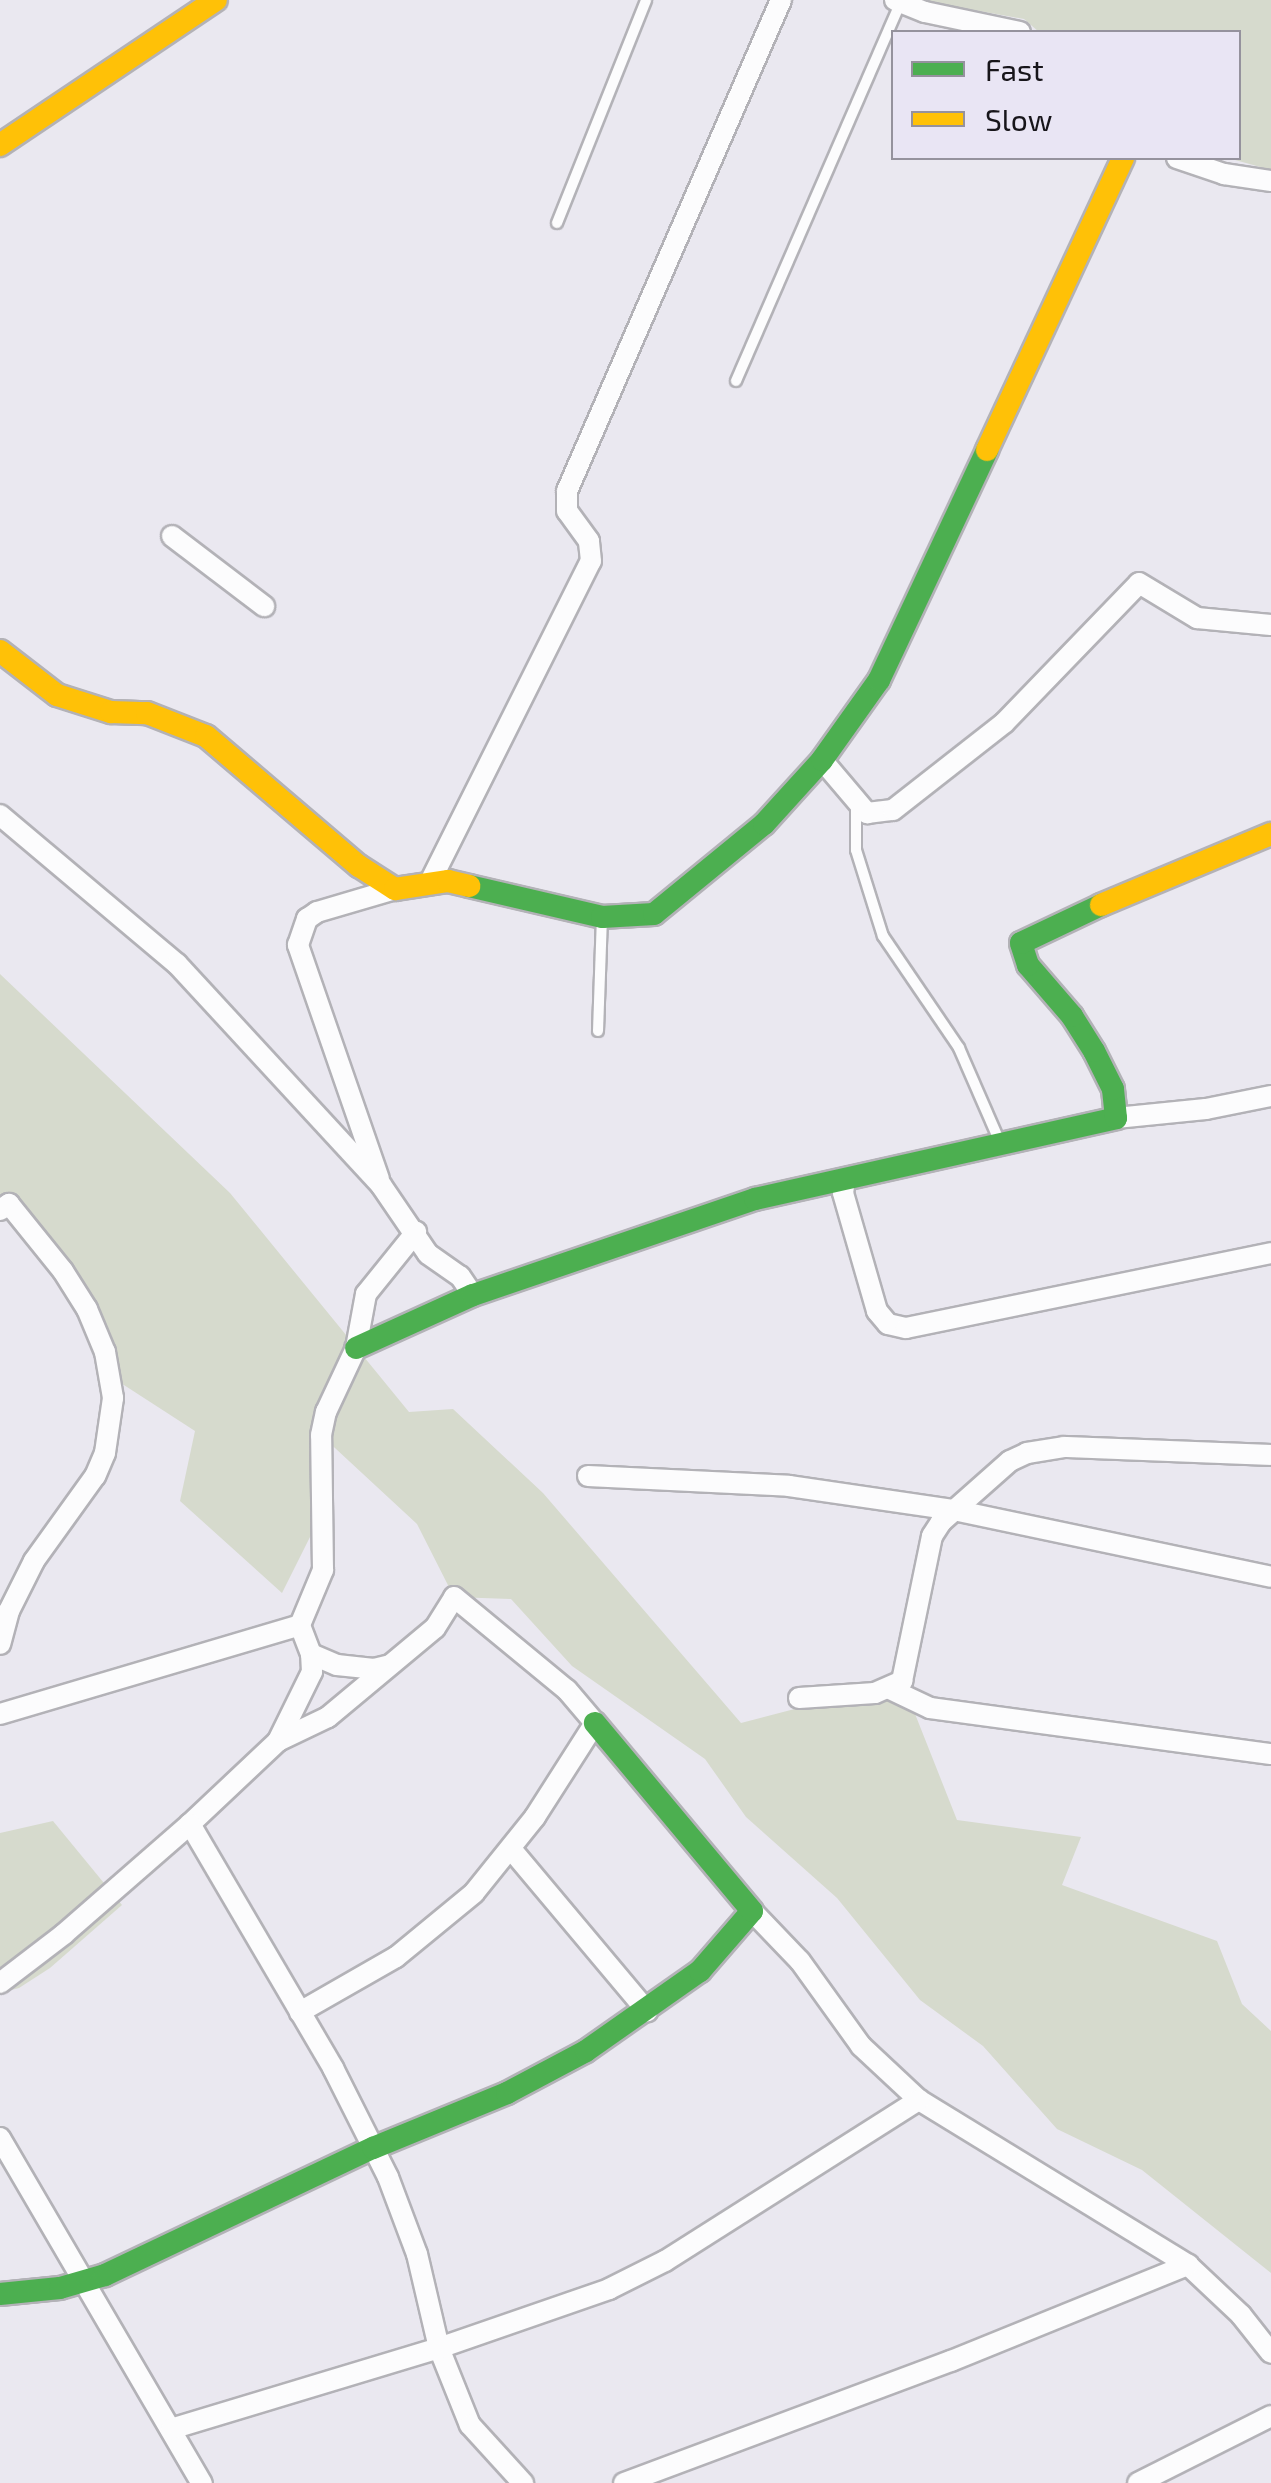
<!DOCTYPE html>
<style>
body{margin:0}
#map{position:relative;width:1271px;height:2483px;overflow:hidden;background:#eae8f0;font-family:"Exo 2",sans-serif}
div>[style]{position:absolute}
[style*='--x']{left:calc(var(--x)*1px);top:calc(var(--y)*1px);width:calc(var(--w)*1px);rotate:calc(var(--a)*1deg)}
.green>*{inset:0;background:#d6dacd}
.roads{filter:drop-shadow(2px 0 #b3b2b7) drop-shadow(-2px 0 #b3b2b7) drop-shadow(0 2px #b3b2b7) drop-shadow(0 -2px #b3b2b7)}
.lane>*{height:10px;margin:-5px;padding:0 5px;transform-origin:5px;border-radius:5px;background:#fcfcfd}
.street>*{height:20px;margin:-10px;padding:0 10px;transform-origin:10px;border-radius:10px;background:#fcfcfd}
.fast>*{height:22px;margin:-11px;padding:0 11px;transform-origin:11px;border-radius:11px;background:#4caf50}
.slow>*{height:22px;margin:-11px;padding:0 11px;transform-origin:11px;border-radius:11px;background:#ffc107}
span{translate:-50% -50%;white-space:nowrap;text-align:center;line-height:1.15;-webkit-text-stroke:10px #e9e5f4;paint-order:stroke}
.legend{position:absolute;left:891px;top:30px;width:350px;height:130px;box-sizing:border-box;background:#e9e5f4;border:2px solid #95929d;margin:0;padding:12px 18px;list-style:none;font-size:30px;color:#17151a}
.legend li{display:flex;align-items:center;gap:20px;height:50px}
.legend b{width:50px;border:2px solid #95929d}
</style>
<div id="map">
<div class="green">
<i style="clip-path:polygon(918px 0,1271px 0,1271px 170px,1228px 158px,1238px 158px,1238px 32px,1039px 32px,1024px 19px)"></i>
<i style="clip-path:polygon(0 974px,230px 1193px,409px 1412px,453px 1409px,543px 1493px,741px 1723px,902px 1681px,957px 1820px,1081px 1837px,1062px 1885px,1217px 1941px,1242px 2004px,1271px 2031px,1271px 2273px,1142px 2170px,1057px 2129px,983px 2046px,920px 2000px,837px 1898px,746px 1817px,705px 1759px,572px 1666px,511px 1599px,454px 1597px,417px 1524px,322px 1436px,324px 1509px,282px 1593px,180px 1501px,195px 1431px,110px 1376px,63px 1271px,0 1194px)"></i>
<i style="clip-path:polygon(53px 1821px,122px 1905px,50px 1968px,19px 1988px,0 1993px,0 1833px)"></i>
</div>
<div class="roads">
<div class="lane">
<i style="--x:557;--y:223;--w:240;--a:-68.2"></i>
<i style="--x:736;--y:381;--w:412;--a:-66.5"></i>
<i style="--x:856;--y:805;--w:45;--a:90"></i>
<i style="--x:856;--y:850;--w:90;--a:72.6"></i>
<i style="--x:883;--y:936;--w:135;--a:55.8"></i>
<i style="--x:959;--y:1048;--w:100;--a:66.5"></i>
<i style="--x:598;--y:1031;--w:113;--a:-88"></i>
</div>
<div class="street">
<i style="--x:895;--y:0;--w:32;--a:22"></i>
<i style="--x:925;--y:12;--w:97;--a:11.9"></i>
<i style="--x:1177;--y:158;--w:50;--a:18.8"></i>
<i style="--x:1224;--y:174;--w:48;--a:8.5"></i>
<i style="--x:172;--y:536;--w:116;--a:37.3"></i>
<i style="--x:822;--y:760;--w:70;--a:49.7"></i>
<i style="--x:867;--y:813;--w:26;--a:-7"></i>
<i style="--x:893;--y:810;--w:141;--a:-38.1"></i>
<i style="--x:1004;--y:723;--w:194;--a:-46"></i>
<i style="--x:1139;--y:583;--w:68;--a:31.1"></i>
<i style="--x:1197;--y:618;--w:74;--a:5.4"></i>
<i style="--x:0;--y:815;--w:231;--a:40.1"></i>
<i style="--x:177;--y:964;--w:301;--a:47.3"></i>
<i style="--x:381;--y:1185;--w:83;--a:55.7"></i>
<i style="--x:428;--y:1254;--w:39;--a:35"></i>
<i style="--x:460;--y:1276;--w:23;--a:56"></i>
<i style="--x:429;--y:884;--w:361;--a:-63.4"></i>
<i style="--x:591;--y:561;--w:20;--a:-96"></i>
<i style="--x:589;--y:541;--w:37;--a:-126"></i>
<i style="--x:567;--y:511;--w:20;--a:-90"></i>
<i style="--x:567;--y:491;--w:536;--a:-66.45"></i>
<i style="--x:1116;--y:1118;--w:90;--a:-5.7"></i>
<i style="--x:1206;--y:1109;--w:66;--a:-11.3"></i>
<i style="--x:379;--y:1179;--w:248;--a:-109.1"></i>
<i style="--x:298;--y:945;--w:28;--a:-71"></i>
<i style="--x:307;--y:919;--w:12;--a:-35"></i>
<i style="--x:317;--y:912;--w:81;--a:-16.4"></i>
<i style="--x:845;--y:1179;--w:14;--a:98"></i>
<i style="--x:843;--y:1193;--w:123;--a:73.9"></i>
<i style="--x:877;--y:1311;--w:17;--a:50"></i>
<i style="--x:888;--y:1324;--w:18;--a:13"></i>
<i style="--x:906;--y:1328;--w:373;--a:-11.6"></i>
<i style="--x:0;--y:1210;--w:11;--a:-34"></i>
<i style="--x:9;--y:1204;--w:86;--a:51.1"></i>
<i style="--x:63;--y:1271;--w:45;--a:57.7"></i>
<i style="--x:87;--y:1309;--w:47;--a:67.3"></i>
<i style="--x:105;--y:1352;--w:47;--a:80.1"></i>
<i style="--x:113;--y:1398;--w:56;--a:98.3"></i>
<i style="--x:105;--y:1453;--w:25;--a:113"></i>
<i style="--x:95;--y:1476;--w:105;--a:125.7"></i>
<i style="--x:34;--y:1561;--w:56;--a:116.6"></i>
<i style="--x:9;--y:1611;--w:34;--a:105"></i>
<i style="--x:588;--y:1476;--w:201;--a:2.8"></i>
<i style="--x:789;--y:1486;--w:167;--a:8.3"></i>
<i style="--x:954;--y:1510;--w:324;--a:11.9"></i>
<i style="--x:311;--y:1654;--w:28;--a:23"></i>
<i style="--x:337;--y:1665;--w:37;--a:6"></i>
<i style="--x:374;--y:1669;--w:16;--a:-14"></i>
<i style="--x:890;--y:1689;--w:44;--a:25.4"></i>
<i style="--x:930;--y:1708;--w:344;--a:7.7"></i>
<i style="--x:799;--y:1698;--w:76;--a:-3.8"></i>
<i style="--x:875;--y:1693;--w:30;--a:-24"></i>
<i style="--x:902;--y:1681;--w:148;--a:-78.3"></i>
<i style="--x:932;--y:1536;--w:17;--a:-57"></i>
<i style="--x:941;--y:1522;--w:92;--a:-41.5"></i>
<i style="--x:1010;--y:1461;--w:19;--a:-25"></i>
<i style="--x:1027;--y:1453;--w:37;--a:-9"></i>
<i style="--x:1064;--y:1447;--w:207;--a:2.2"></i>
<i style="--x:0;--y:1714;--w:313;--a:-16.5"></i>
<i style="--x:278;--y:1741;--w:77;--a:-63.8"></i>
<i style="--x:312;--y:1672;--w:18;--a:-93"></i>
<i style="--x:311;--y:1654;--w:31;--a:-111"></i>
<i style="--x:300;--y:1625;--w:60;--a:-67.3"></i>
<i style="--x:323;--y:1570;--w:135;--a:-90.8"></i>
<i style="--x:321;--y:1435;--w:24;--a:-78"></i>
<i style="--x:326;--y:1412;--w:71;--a:-64.9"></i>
<i style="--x:356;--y:1348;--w:55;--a:-79.5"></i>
<i style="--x:366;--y:1294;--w:80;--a:-51.1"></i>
<i style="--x:190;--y:1824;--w:121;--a:-43.3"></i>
<i style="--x:278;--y:1741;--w:55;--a:-25.6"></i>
<i style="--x:328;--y:1717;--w:139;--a:-39.8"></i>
<i style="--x:435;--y:1628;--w:36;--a:-58"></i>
<i style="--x:454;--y:1597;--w:146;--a:39.5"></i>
<i style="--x:567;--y:1690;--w:43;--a:49.7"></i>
<i style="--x:595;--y:1723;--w:112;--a:122.6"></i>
<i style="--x:535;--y:1817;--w:97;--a:128.8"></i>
<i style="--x:474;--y:1893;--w:101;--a:140.6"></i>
<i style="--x:396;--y:1957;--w:111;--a:150.2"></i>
<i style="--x:511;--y:1849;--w:212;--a:50"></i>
<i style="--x:752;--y:1911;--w:69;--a:46.2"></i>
<i style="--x:800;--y:1961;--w:105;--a:54.3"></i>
<i style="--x:861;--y:2046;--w:79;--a:43"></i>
<i style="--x:919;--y:2100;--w:316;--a:31.5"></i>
<i style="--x:1188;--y:2265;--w:73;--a:43.3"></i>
<i style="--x:1241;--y:2315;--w:48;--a:51.7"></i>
<i style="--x:0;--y:1983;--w:81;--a:-37.4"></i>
<i style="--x:64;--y:1934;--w:167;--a:-41.1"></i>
<i style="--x:190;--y:1824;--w:283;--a:59.6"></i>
<i style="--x:333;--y:2068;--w:122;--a:63.2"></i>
<i style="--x:388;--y:2177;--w:82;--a:69.4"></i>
<i style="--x:417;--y:2254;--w:97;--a:76.8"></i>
<i style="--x:439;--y:2348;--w:83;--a:68.1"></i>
<i style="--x:470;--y:2425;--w:79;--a:47.6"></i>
<i style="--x:0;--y:2138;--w:400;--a:59.7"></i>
<i style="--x:171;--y:2429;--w:280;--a:-16.8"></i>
<i style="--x:439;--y:2348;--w:180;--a:-19.1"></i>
<i style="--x:609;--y:2289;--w:63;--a:-26.6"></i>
<i style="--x:665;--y:2261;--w:301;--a:-32.4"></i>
<i style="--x:624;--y:2483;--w:349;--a:-20.5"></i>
<i style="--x:951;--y:2361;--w:256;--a:-22.1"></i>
<i style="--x:1138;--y:2483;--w:149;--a:-26.7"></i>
</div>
<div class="fast">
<i style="--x:469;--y:886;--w:137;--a:13.1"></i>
<i style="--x:602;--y:917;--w:52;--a:-3.3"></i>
<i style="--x:654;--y:914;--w:142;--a:-39.3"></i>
<i style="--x:764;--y:824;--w:86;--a:-47.8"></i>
<i style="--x:822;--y:760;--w:98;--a:-54.5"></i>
<i style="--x:879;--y:680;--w:254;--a:-64.8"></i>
<i style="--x:356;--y:1348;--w:128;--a:-24.4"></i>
<i style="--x:473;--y:1295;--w:298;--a:-18.8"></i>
<i style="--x:755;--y:1199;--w:370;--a:-12.6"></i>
<i style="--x:1116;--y:1118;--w:29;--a:-96"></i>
<i style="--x:1113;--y:1089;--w:42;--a:-116.6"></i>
<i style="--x:1094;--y:1051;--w:41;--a:-122.2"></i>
<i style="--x:1072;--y:1016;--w:67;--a:-130.8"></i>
<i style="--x:1028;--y:965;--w:23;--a:-108"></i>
<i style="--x:1021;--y:943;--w:89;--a:-25.4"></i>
<i style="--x:0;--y:2294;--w:60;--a:-5.7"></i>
<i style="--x:60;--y:2288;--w:47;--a:-16.1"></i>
<i style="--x:105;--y:2275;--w:297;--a:-25.4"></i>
<i style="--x:373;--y:2148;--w:145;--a:-22.3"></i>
<i style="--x:507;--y:2093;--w:89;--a:-28"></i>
<i style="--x:586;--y:2051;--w:139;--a:-35.1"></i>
<i style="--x:700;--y:1971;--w:79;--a:-49.1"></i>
<i style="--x:752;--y:1911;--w:245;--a:-129.9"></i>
</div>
<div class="slow">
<i style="--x:0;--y:145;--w:260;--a:-33.9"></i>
<i style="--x:987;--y:450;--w:322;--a:-65"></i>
<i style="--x:0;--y:651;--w:72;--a:37.7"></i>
<i style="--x:57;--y:695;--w:57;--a:17.5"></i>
<i style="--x:111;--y:712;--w:36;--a:2"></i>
<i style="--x:147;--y:713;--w:63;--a:21.3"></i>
<i style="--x:206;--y:736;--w:201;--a:40.4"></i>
<i style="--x:359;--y:866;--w:43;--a:32.6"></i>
<i style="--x:395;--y:889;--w:54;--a:-8.6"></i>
<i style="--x:448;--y:881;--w:22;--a:13"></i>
<i style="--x:1101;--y:905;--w:184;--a:-22.7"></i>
</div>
</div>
<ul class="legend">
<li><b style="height:12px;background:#4caf50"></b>Fast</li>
<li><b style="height:12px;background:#ffc107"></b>Slow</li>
</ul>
</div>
